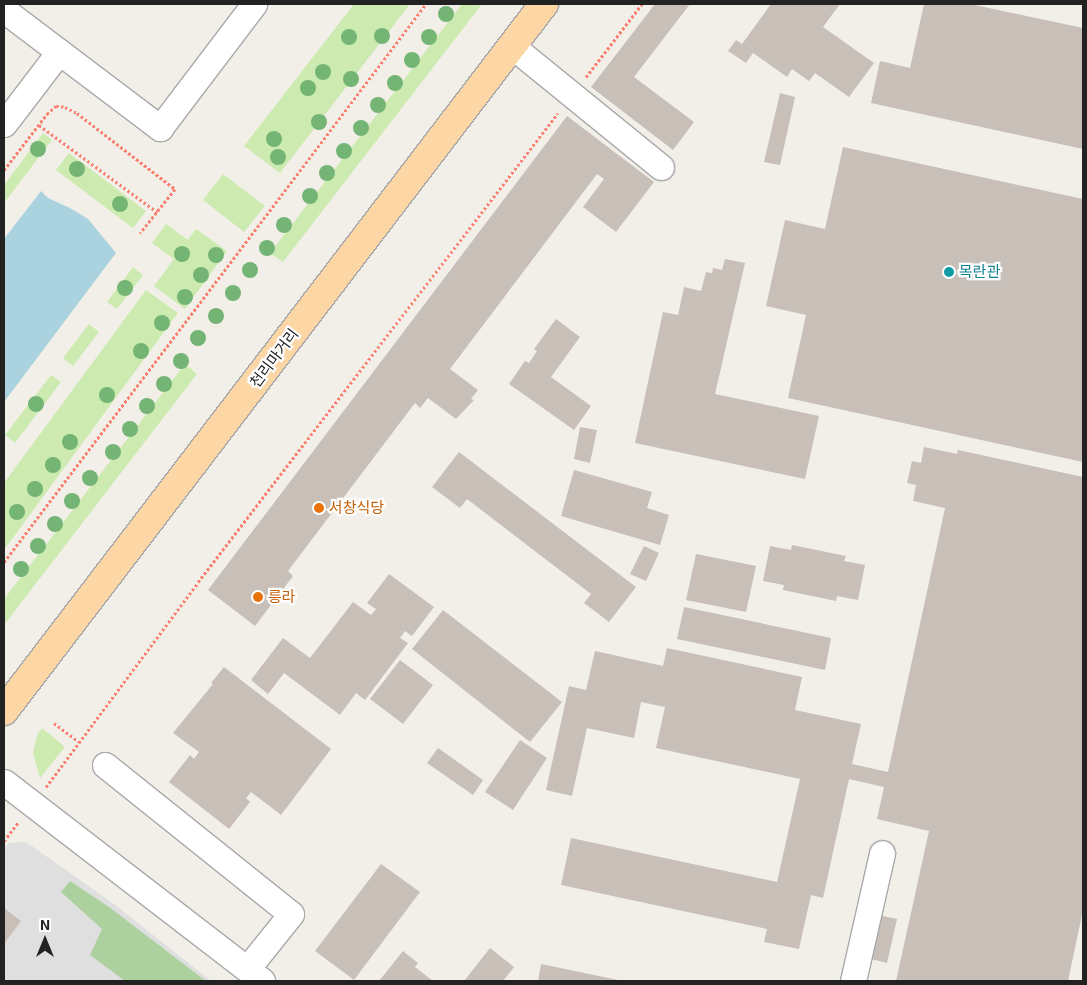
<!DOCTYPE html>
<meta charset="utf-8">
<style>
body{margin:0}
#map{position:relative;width:1087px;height:985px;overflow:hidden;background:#f2efe9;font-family:"Exo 2","Noto Sans KR",sans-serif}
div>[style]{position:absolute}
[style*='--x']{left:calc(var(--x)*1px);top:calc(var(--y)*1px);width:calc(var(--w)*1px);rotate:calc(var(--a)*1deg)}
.residential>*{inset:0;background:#e0dfdf}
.grass>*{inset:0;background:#cdebb0}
.forest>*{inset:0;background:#add19e}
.water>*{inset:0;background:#aad3df}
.building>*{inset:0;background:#c7bfb8}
.path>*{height:3px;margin-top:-1.5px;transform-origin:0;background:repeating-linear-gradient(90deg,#fa8072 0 2.5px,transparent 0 5px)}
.roads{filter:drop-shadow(1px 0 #a9a9a9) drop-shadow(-1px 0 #a9a9a9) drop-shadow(0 1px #a9a9a9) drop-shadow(0 -1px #a9a9a9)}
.minor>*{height:25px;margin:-12.5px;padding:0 12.5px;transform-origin:12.5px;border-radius:12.5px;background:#fff}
.major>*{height:28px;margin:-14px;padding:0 14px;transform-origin:14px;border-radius:14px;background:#fcd6a4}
.trees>*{width:16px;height:16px;margin:-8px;border-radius:50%;background:#74b475}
.dots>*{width:14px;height:14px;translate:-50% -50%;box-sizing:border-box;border:2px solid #fff;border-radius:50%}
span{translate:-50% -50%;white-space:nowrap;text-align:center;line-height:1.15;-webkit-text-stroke:4.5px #fff;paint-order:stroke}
.culture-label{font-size:15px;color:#0d838f}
.left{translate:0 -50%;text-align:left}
.street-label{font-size:15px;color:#222}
.food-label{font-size:15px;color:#c56008}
.frame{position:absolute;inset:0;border:5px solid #222;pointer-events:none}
.north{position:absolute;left:20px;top:915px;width:50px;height:50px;-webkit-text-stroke:4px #fff;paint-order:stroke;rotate:0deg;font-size:14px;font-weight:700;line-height:20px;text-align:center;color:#222}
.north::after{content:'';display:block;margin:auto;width:18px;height:22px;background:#222;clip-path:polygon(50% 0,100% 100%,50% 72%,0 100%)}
</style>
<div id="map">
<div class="residential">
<i style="clip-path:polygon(26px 842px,114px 904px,211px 981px,4px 981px,4px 849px,9px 843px)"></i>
</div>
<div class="grass">
<i style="clip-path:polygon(354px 4px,410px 4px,280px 173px,244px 146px)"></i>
<i style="clip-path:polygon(462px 4px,482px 4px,283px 262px,270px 253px)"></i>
<i style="clip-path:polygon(43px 133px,52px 140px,4px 203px,4px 185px)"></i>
<i style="clip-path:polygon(69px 153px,146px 211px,133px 228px,56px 170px)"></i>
<i style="clip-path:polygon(223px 174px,265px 206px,244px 232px,203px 200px)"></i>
<i style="clip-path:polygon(166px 224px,188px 240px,196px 229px,227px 251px,185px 309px,154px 286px,174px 259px,152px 243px)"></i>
<i style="clip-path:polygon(133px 267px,143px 275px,117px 309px,107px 302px)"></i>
<i style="clip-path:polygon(146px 290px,178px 313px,4px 550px,4px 483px)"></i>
<i style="clip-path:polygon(89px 324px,99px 332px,73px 366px,63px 358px)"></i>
<i style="clip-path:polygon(185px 364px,197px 374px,4px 625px,4px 599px)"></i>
<i style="clip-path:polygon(51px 375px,61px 382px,15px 443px,5px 435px)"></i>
<i style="clip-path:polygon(42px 728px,65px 747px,40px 778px,33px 753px,37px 735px)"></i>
</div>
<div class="forest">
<i style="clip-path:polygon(70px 881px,109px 907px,206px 981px,125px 981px,90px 955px,102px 929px,61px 892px)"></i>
</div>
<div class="water">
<i style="clip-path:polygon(41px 191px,48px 198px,70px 208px,88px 219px,116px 253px,4px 402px,4px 239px)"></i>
</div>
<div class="building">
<i style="clip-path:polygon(655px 4px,690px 4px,634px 77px,694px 122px,673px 150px,591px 87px)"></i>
<i style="clip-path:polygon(771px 4px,840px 4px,823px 27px,874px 63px,849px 97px,815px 73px,809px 81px,792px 69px,787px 77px,753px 53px,746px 63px,728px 51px,736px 40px,742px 44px)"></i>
<i style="clip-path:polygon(924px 4px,970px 4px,1083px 28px,1083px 149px,871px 103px,880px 61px,910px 68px)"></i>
<i style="clip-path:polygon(780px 93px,795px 97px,780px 165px,764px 162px)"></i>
<i style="clip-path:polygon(567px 116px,654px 182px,616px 232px,583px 207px,604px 179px,597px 174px,450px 369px,478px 390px,471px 399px,474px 400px,456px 419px,428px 398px,420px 408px,415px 403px,288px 571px,293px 576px,255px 626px,208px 590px)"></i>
<i style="clip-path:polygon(843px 147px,1083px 199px,1083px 462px,788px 398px,806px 315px,766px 306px,785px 220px,825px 229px)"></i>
<i style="clip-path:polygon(725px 259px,745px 263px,715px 394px,819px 416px,805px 479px,635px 443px,663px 312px,678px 315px,684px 287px,701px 291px,706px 272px,712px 273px,713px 268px,722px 270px)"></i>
<i style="clip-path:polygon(556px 319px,580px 337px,551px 377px,591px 406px,574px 430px,509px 384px,525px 361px,529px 363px,537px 351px,534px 349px)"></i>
<i style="clip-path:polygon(580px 427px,597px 430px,590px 463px,574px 459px)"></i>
<i style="clip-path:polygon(924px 447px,957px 454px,958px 450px,1083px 477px,1083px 910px,1068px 981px,896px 981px,929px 831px,877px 819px,884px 787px,849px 779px,823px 898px,811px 895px,799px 949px,764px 942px,767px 929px,561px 885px,571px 838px,777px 882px,800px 779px,656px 748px,665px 707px,641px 702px,634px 738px,587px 728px,572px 796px,546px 790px,569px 686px,586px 690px,595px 651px,663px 666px,667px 648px,802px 677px,795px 710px,861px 724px,852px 764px,888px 772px,945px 508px,913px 501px,916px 485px,907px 483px,912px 461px,921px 463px)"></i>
<i style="clip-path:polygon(459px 452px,636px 587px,609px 622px,584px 603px,591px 594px,467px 499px,460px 508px,432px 487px)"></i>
<i style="clip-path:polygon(574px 470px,652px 492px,647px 508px,669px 515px,660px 545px,561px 516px)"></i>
<i style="clip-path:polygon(792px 545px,846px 556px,844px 561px,865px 565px,858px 600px,837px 596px,836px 601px,783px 590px,784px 585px,763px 581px,770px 546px,791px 550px)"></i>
<i style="clip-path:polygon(644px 546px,659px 553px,646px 581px,630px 574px)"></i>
<i style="clip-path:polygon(696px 554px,756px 566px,746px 612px,686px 600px)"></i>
<i style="clip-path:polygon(389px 574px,434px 607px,412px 636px,405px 631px,400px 638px,408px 643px,365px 700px,356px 693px,340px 715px,284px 673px,268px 694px,251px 680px,283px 638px,310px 658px,353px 602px,371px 615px,376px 609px,367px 603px)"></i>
<i style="clip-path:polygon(684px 607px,831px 638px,825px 670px,677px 639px)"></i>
<i style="clip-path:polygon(443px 610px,562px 702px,530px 742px,412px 649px)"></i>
<i style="clip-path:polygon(400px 660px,433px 685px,403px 724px,370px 699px)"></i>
<i style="clip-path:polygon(224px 667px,331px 749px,281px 815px,251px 792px,246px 798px,250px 802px,229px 829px,169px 782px,190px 755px,194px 759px,199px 752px,173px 733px,213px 684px,211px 683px)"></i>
<i style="clip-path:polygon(520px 740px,547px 758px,513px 810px,485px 792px)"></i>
<i style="clip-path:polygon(438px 748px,483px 780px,473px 795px,427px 763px)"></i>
<i style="clip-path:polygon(381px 864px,420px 892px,354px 980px,315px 951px)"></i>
<i style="clip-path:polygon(4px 908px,21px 921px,4px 944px)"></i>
<i style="clip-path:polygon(873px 914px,897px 919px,887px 963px,863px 957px)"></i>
<i style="clip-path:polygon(490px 948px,514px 967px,503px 981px,464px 981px)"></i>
<i style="clip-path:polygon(403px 951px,418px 963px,415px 967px,433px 981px,379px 981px)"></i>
<i style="clip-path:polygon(541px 964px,618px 980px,618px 981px,538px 981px)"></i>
</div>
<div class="path">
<i style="--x:586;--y:77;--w:92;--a:-52.5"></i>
<i style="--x:39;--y:125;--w:147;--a:36.4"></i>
<i style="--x:4;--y:170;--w:71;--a:-52.5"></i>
<i style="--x:47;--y:114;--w:12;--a:-42"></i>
<i style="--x:56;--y:106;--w:9;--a:6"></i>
<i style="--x:65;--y:107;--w:13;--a:27"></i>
<i style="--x:77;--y:113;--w:124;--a:37.8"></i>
<i style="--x:175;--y:189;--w:56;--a:128.5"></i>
<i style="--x:4;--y:562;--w:700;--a:-52.9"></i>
<i style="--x:54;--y:723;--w:31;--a:37"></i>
<i style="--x:46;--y:787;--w:255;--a:-53.4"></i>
<i style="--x:198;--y:582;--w:591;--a:-52.49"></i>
<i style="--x:4;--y:841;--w:25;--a:-53"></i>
</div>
<div class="roads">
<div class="minor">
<i style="--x:4;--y:10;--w:196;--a:37.1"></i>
<i style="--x:160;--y:128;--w:156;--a:-52.8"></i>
<i style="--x:512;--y:46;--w:192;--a:39.1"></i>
<i style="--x:4;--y:124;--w:91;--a:-52.6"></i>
<i style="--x:105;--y:765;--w:238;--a:38.7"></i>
<i style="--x:291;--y:914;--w:70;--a:128.7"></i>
<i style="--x:4;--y:782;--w:326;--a:37.6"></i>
<i style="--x:853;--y:981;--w:131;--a:-77.2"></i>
</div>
<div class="major">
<i style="--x:4;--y:711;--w:890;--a:-52.63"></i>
</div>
</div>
<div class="trees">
<i style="left:446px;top:14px"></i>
<i style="left:382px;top:36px"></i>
<i style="left:349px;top:37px"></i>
<i style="left:429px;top:37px"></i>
<i style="left:412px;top:60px"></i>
<i style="left:323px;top:72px"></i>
<i style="left:351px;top:79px"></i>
<i style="left:395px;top:83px"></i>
<i style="left:308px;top:88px"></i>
<i style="left:378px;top:105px"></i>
<i style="left:319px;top:122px"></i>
<i style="left:361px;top:128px"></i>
<i style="left:274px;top:139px"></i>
<i style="left:38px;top:149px"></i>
<i style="left:344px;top:151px"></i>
<i style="left:278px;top:157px"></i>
<i style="left:77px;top:169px"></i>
<i style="left:327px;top:173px"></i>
<i style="left:310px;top:196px"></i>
<i style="left:120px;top:204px"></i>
<i style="left:284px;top:225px"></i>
<i style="left:267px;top:248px"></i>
<i style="left:182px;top:254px"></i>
<i style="left:216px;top:255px"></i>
<i style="left:250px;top:270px"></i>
<i style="left:201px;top:275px"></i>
<i style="left:125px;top:288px"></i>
<i style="left:233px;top:293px"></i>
<i style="left:185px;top:297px"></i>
<i style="left:216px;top:316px"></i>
<i style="left:162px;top:323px"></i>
<i style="left:198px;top:338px"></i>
<i style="left:141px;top:351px"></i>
<i style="left:181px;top:361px"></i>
<i style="left:164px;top:384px"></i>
<i style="left:107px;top:395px"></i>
<i style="left:36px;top:404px"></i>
<i style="left:147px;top:406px"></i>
<i style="left:130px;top:429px"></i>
<i style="left:70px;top:442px"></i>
<i style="left:113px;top:452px"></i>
<i style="left:53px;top:465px"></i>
<i style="left:90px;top:478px"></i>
<i style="left:35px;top:489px"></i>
<i style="left:72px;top:501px"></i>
<i style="left:17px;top:512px"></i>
<i style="left:55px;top:524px"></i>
<i style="left:38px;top:546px"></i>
<i style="left:21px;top:569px"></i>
</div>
<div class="dots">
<i style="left:949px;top:272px;background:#0f9aa8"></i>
<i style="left:319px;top:508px;background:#e8710a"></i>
<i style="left:258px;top:597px;background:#e8710a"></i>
</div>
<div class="culture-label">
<span class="left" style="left:959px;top:272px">목란관</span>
</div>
<div class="street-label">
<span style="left:274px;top:358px;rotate:-53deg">천리마거리</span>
</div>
<div class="food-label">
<span class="left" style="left:329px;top:508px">서창식당</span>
<span class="left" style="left:268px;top:597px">릉라</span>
</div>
<div class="frame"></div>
<div class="north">N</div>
</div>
